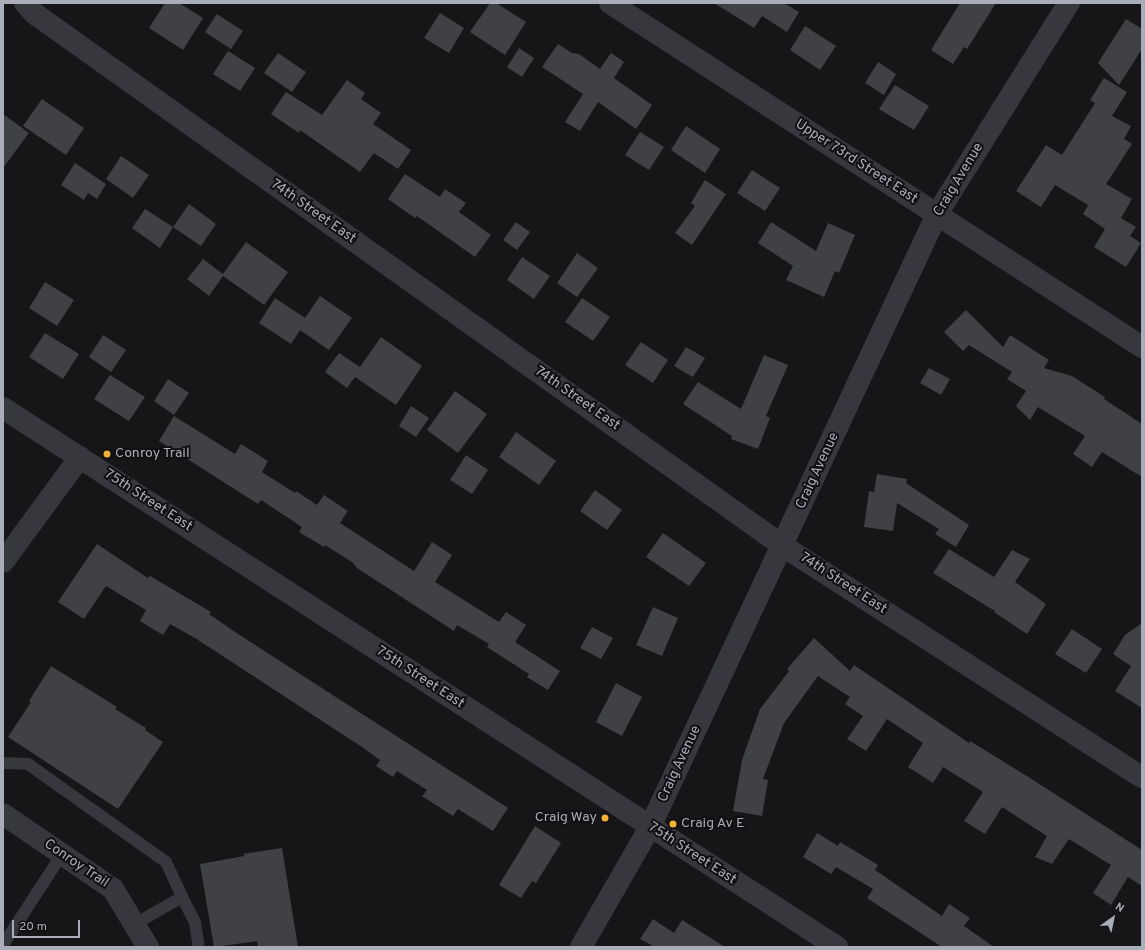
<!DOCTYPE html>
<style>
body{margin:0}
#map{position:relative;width:1145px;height:950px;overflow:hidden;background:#161618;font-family:Overpass,sans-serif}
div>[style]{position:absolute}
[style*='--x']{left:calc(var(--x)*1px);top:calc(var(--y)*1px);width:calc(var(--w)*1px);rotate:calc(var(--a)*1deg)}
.building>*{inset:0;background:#404145}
.lane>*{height:12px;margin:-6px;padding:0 6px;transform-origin:6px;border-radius:6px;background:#37383d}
.street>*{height:22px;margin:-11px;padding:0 11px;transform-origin:11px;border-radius:11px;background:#37383d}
.dots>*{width:11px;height:11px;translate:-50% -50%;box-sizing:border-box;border:2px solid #111113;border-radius:50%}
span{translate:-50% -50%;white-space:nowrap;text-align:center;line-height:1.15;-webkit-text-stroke:4px #111113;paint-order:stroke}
.street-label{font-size:14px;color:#a8adb8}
.poi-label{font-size:14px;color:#a8adb8}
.left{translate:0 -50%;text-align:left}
.right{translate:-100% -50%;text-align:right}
.frame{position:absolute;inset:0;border:4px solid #a8adb8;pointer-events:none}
.north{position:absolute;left:1093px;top:898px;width:40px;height:40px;-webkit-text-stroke:3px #111113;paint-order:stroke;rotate:33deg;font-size:11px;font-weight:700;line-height:16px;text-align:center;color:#a8adb8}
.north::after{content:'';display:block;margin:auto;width:14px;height:18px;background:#a8adb8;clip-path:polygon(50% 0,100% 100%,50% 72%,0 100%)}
.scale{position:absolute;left:12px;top:920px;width:68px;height:18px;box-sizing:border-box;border:2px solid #a8adb8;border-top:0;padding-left:5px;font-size:12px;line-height:14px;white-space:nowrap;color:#a8adb8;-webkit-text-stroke:3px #111113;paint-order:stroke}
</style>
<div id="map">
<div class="building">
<i style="clip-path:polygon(165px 3px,179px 3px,203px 18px,183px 50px,149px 28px)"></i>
<i style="clip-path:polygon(490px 3px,496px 3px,526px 22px,505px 55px,470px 32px)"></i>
<i style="clip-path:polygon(714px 3px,784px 3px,799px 12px,787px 32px,762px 16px,754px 28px)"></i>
<i style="clip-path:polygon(960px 3px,996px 3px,967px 49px,964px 47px,953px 64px,931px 50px)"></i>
<i style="clip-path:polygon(440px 13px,464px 28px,449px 53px,424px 38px)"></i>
<i style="clip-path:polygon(217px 14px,243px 31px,231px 49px,205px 32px)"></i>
<i style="clip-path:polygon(1126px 19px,1142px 29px,1142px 49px,1119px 85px,1098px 63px)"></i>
<i style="clip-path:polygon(805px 26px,836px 46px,820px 70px,790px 50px)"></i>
<i style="clip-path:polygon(558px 44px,572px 53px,579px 54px,600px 69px,611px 53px,624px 62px,614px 78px,652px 105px,636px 129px,598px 102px,580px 131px,565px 122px,583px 94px,542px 67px)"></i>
<i style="clip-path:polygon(519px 48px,534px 58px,522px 77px,507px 67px)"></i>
<i style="clip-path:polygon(228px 51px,255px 68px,240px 91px,213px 74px)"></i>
<i style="clip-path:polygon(278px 53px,306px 72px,292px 92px,264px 73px)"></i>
<i style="clip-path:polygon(878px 62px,896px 74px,884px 95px,865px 83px)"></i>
<i style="clip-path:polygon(1104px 78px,1127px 92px,1112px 116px,1131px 126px,1124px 139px,1132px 144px,1106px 184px,1132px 199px,1121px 218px,1136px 227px,1130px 236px,1141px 243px,1126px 267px,1094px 247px,1105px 229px,1083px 214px,1088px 205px,1055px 185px,1041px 207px,1016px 191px,1046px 145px,1062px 155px,1095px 103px,1090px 100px)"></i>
<i style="clip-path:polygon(347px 80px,365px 93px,361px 99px,381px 113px,373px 124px,411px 150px,398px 169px,374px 153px,360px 172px,300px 130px,299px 133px,271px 114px,286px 92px,322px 115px)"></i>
<i style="clip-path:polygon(895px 85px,929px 106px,914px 130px,879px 109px)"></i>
<i style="clip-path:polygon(42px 99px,84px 128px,66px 155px,23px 126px)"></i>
<i style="clip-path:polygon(3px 114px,29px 133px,3px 168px)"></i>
<i style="clip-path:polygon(686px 126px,720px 149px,705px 173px,671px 150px)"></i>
<i style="clip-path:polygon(640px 132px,664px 147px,649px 170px,625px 155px)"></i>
<i style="clip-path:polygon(121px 156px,149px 175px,133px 198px,106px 179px)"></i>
<i style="clip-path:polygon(75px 163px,106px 184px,97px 199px,88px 193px,84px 200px,61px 185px)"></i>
<i style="clip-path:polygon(752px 170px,780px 188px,765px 211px,737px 193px)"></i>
<i style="clip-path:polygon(405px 174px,440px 197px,445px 189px,466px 203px,459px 212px,491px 235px,475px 257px,417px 216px,415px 218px,388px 199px)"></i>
<i style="clip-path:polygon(705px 180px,726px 194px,692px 245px,675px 233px,695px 206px,691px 203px)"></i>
<i style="clip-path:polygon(189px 204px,216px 224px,201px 246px,173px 227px)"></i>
<i style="clip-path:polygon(145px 209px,173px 227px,160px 248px,132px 228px)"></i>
<i style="clip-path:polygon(516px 222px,530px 232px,517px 250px,503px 240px)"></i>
<i style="clip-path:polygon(771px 222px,816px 251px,828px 223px,855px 235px,839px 273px,835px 271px,824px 297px,786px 280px,793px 266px,758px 243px)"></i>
<i style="clip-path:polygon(246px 242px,288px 272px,264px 305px,223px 276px,209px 296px,187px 279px,203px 259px,223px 274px)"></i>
<i style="clip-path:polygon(577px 253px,598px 268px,577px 297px,557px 283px)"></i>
<i style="clip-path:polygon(522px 257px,550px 276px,534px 299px,507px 280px)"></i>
<i style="clip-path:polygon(45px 282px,74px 300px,57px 326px,29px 308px)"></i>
<i style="clip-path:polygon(320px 296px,352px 318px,329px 350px,300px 330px,291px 344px,259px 323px,275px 298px,305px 318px)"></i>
<i style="clip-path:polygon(582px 298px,610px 317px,593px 341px,565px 322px)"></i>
<i style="clip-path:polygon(966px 310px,1003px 347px,1010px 335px,1049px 360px,1044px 368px,1072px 376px,1105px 397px,1104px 399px,1142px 424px,1142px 477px,1102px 452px,1092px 467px,1073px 454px,1085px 436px,1038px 407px,1030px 420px,1016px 406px,1026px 391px,1007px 379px,1012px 372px,969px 345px,963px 351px,944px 332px)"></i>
<i style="clip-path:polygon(45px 333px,79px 354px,63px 379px,29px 357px)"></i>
<i style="clip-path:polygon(103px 335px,126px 350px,111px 372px,89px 357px)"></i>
<i style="clip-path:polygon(381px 337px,422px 366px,396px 405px,355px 377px,347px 388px,325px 372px,339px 353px,360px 367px)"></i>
<i style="clip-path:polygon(641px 342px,668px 360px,653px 383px,625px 365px)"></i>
<i style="clip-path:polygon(686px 347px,705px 358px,693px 377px,674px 366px)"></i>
<i style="clip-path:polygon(764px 355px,788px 365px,766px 416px,770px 418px,758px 449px,731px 439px,732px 436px,683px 404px,698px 382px,741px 409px)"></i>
<i style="clip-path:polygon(929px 368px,950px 379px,941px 395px,920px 383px)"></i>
<i style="clip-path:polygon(110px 375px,145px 397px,129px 421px,94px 399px)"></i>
<i style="clip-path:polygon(168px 379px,189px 393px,174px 415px,154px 401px)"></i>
<i style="clip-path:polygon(455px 391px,487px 414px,458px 453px,427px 430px)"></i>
<i style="clip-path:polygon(411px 406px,429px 418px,416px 437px,399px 426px)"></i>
<i style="clip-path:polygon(174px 416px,235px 454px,241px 444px,268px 461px,262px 472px,295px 493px,296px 491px,317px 505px,324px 495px,348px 511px,340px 523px,414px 571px,432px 542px,452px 555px,435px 582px,499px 622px,506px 612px,526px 625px,515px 642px,560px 671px,548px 690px,527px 677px,529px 674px,487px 647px,489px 644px,457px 625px,454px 631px,357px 568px,352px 562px,325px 545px,324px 547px,299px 532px,302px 527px,261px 500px,258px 504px,159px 441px)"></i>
<i style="clip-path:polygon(516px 432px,556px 461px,539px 485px,499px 457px)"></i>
<i style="clip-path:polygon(466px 455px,488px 470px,472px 494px,450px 480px)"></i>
<i style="clip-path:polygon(877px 474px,907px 479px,906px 483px,969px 525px,956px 547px,935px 534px,939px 529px,897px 503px,893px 531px,864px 527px,869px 491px,874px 492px)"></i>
<i style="clip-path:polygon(595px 490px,622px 510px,607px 530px,580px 511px)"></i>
<i style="clip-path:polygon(663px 533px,706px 563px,689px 586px,646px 557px)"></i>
<i style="clip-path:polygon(97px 544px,148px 578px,150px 576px,211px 612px,209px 614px,238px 634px,508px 808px,493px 831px,458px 809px,453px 816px,422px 796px,427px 790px,397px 771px,393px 777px,376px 766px,380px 760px,362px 747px,195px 638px,170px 624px,163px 635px,140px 621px,146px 610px,106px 586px,84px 619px,58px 602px)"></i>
<i style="clip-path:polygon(949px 549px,994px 577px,1012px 550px,1030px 559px,1015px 582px,1046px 604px,1027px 634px,994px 612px,995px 611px,933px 573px)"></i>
<i style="clip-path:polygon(653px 607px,678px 618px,662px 656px,636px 645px)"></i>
<i style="clip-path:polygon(1142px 623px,1142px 708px,1115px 691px,1131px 666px,1113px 654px,1125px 635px)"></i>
<i style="clip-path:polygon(592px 627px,613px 638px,601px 659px,580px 648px)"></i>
<i style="clip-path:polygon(1072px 629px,1102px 649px,1086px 673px,1055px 654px)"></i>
<i style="clip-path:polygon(814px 638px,850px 671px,854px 665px,969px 743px,970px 741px,1030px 778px,1142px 850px,1142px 886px,1128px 877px,1111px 905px,1093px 893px,1111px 865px,1069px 839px,1052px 864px,1035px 857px,1047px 836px,1002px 807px,985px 834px,964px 821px,983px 792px,943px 767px,933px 783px,908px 767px,923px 743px,887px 719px,866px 751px,847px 739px,863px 716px,845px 704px,850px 697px,818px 676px,784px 723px,763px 779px,768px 780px,762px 816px,733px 811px,742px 760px,760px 709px,789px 671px,787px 669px)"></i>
<i style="clip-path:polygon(51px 666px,117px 707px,115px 709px,146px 728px,145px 730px,163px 742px,118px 809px,8px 737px,31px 702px,29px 701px)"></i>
<i style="clip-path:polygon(616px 683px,642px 697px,622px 736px,596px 722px)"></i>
<i style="clip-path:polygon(535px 826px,561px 843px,536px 883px,532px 881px,521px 898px,499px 885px)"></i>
<i style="clip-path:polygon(817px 833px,838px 846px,840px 842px,878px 865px,875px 870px,942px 916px,949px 904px,970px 918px,964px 926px,994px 947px,942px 947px,867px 898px,873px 889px,836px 867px,831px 874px,803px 857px)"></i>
<i style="clip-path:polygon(282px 848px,298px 947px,258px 947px,257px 941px,214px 947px,200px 864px,244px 856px,243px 854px)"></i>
<i style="clip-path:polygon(653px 919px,674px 933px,682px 920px,725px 947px,655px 947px,640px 939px)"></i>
</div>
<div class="lane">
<i style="--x:3;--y:763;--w:25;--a:2"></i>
<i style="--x:28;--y:764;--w:169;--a:35.4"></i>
<i style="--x:166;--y:862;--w:38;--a:65"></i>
<i style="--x:182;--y:897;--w:54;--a:150.1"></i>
<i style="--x:182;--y:897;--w:29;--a:63"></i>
<i style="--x:195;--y:923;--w:24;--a:81"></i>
<i style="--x:3;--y:945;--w:108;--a:-57"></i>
</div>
<div class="street">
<i style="--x:25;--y:3;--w:15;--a:48"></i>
<i style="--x:35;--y:14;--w:918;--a:35.42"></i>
<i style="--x:783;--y:546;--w:427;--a:32.8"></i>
<i style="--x:610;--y:3;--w:634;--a:32.89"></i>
<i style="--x:3;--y:408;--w:993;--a:32.87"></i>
<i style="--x:3;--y:562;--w:130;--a:-53.7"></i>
<i style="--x:3;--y:814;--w:133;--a:34.3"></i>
<i style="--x:113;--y:889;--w:68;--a:58.9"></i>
<i style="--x:581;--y:947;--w:138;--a:-60.1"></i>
<i style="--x:650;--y:827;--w:677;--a:-64.91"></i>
<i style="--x:937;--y:214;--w:249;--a:-58"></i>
</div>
<div class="dots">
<i style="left:107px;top:454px;background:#f2b134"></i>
<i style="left:605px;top:818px;background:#f2b134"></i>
<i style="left:673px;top:824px;background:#f2b134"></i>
</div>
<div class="street-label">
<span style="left:856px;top:162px;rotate:33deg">Upper 73rd Street East</span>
<span style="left:959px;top:180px;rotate:-59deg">Craig Avenue</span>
<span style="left:313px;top:212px;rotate:35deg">74th Street East</span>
<span style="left:577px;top:399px;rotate:35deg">74th Street East</span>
<span style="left:818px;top:471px;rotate:-65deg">Craig Avenue</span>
<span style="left:148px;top:501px;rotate:33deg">75th Street East</span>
<span style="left:843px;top:584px;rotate:33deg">74th Street East</span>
<span style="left:420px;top:678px;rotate:33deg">75th Street East</span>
<span style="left:680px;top:764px;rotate:-65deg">Craig Avenue</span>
<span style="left:692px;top:854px;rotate:33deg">75th Street East</span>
<span style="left:76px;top:864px;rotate:34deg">Conroy Trail</span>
</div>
<div class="poi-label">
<span class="left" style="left:115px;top:454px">Conroy Trail</span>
<span class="right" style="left:597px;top:818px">Craig Way</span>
<span class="left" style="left:681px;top:824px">Craig Av E</span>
</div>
<div class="frame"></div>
<div class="north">N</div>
<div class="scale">20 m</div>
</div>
